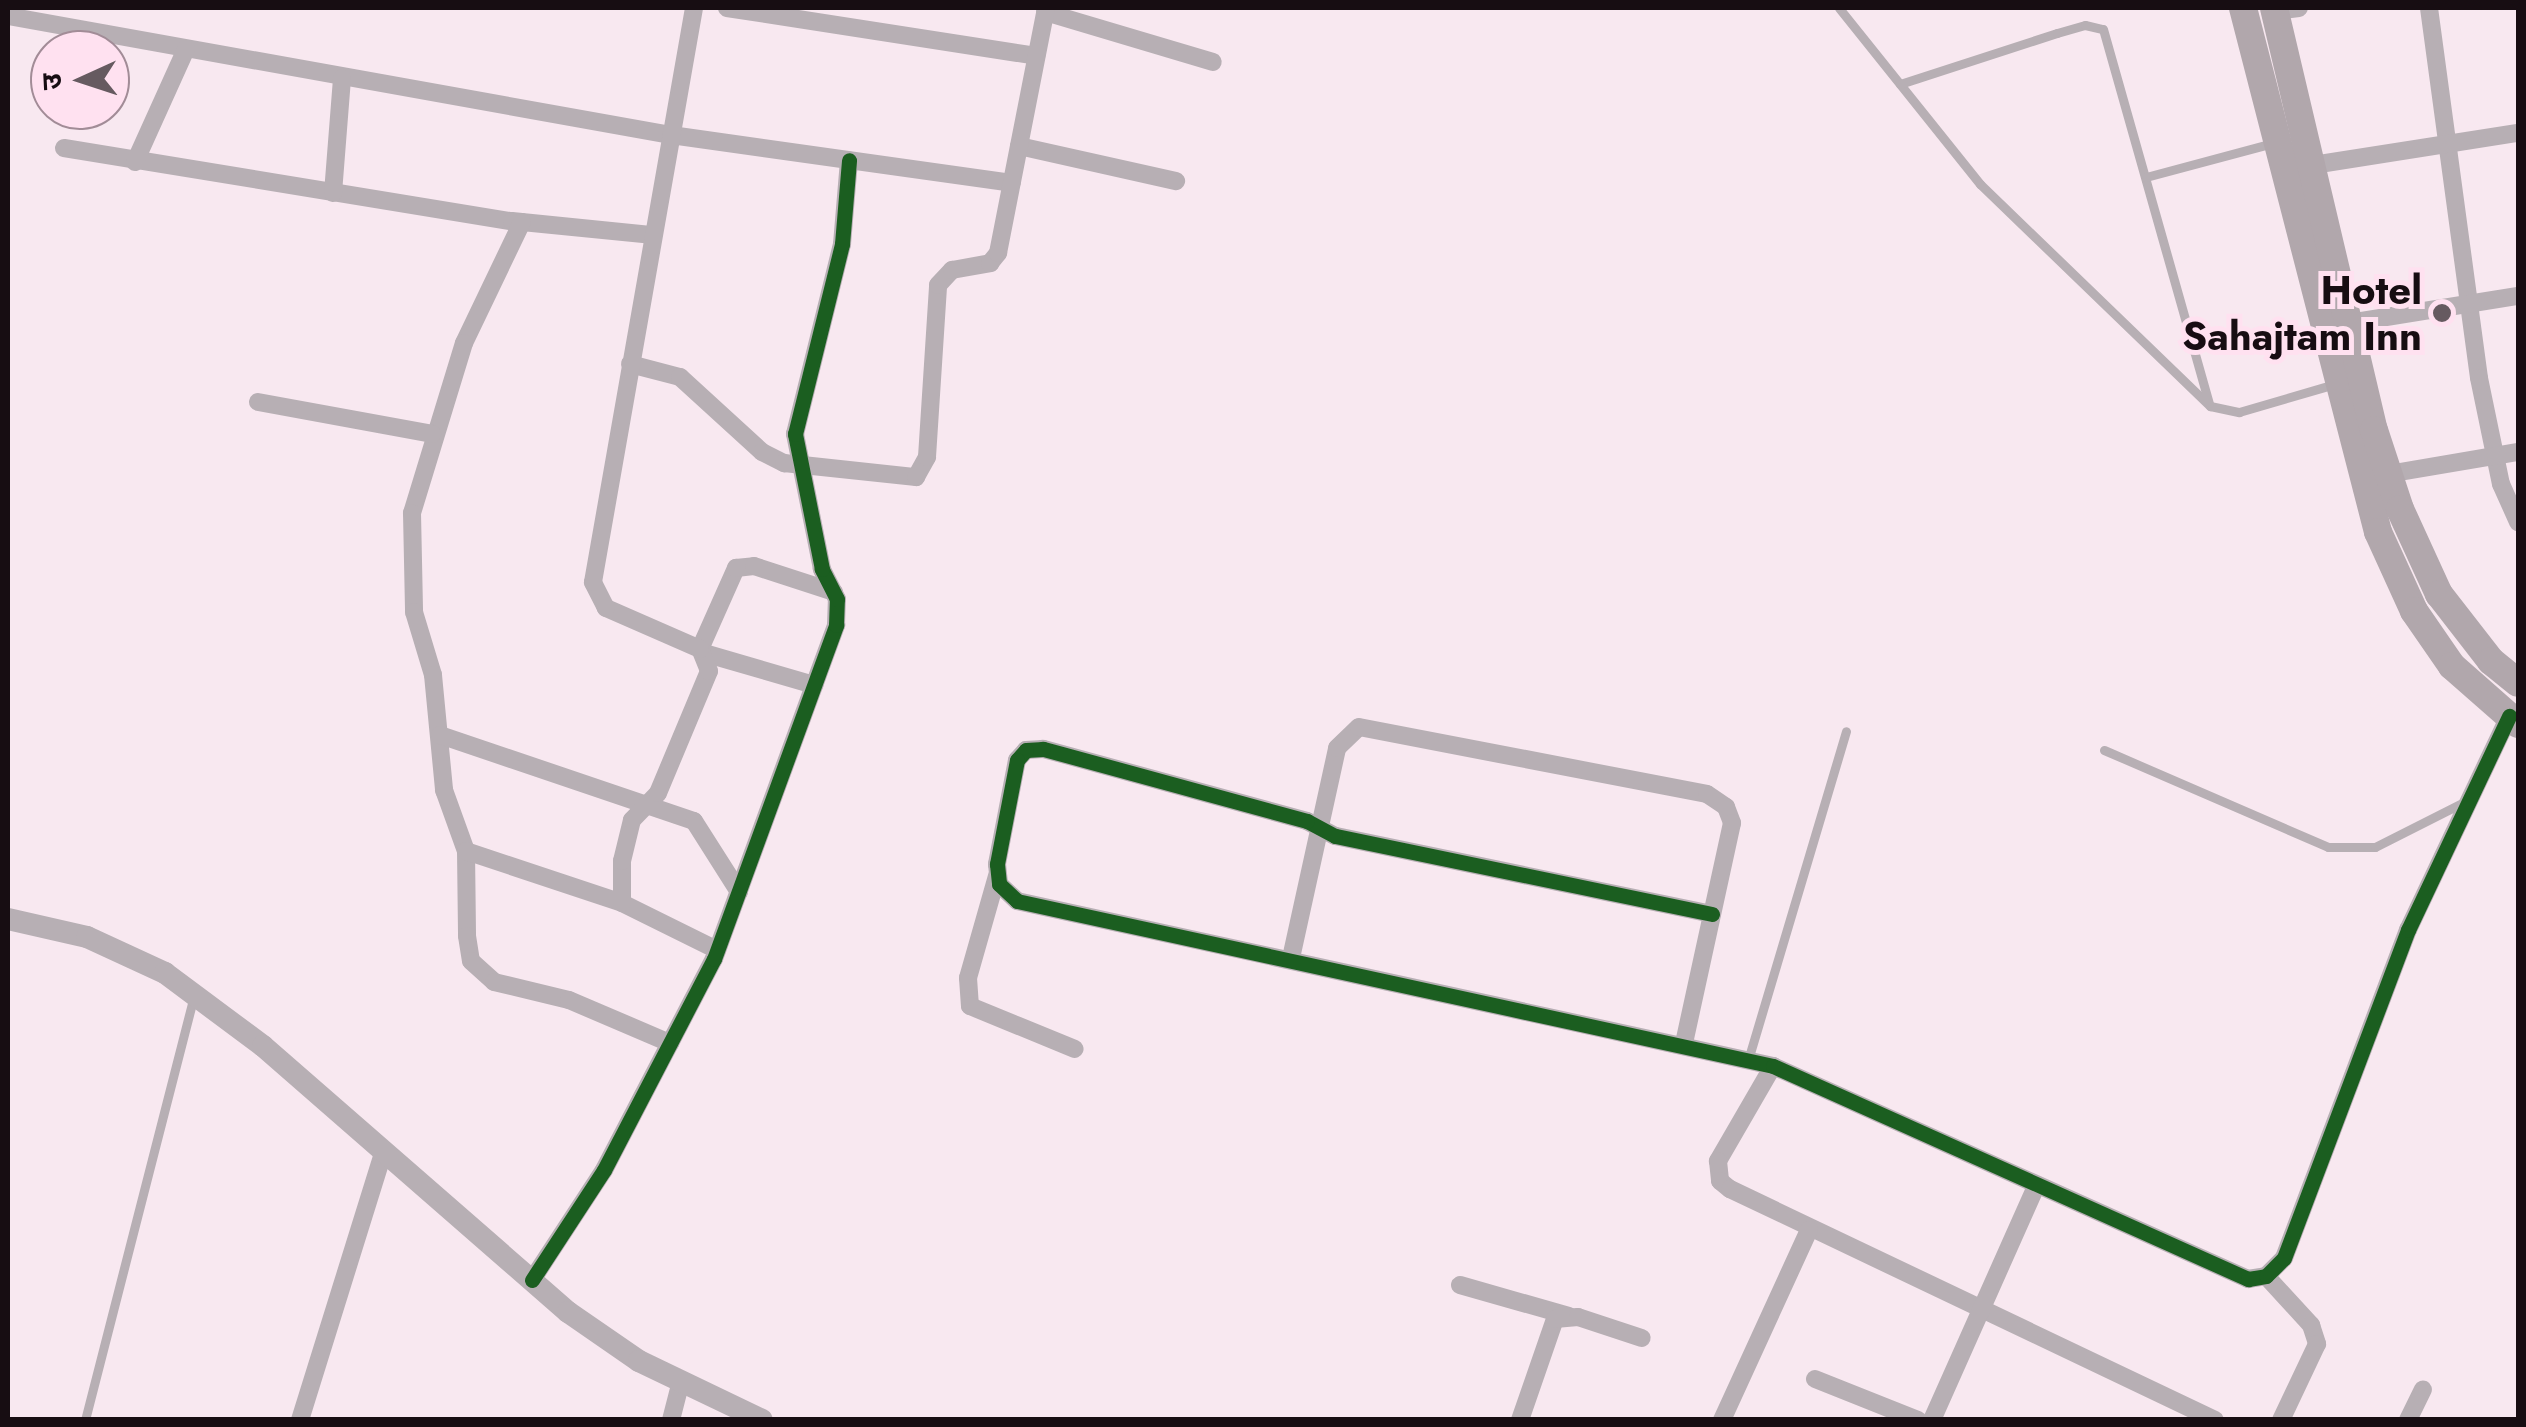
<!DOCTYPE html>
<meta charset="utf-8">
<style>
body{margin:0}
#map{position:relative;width:2526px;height:1427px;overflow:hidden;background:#f8e8f0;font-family:Jost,"Noto Sans Devanagari",sans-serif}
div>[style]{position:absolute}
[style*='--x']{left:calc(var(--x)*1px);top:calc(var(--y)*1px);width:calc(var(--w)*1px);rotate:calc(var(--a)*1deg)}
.service>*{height:9px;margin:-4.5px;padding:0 4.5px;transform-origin:4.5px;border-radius:4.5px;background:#b7afb4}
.minor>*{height:18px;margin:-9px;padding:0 9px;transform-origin:9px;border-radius:9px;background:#b7afb4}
.tertiary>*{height:22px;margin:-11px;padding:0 11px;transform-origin:11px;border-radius:11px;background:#b7afb4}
.primary>*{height:28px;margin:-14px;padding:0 14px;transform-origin:14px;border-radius:14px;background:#b1a7ac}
.cycleway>*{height:15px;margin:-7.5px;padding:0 7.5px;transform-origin:7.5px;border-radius:7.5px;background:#1b5e20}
.dots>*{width:28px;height:28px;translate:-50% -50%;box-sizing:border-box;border:5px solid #ffe1f0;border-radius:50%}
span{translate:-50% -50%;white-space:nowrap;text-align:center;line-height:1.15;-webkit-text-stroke:10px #ffe1f0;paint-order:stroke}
.poi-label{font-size:40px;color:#170d12;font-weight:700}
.right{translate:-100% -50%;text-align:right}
.frame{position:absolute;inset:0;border:10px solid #170d12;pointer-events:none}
.north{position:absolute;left:30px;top:30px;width:100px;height:100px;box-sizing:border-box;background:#ffe1f0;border:2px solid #a28c97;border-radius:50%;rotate:267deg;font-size:28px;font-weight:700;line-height:40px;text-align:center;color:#170d12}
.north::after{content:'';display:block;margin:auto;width:35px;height:45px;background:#665a60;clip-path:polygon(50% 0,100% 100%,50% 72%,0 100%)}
</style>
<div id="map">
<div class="service">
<i style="--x:1839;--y:8;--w:226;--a:51.3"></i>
<i style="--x:1980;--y:184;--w:320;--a:44"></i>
<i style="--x:2210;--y:406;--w:30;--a:12"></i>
<i style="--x:2239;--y:412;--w:103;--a:-16.3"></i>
<i style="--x:1900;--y:84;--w:165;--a:-18"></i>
<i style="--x:2057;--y:33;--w:29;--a:-16"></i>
<i style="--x:2085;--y:25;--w:18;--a:13"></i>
<i style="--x:2103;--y:29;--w:389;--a:74.2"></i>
<i style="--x:2146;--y:177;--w:131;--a:-15"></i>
<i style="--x:2104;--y:750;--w:244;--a:23.4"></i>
<i style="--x:2328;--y:847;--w:47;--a:0"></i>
<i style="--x:2375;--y:847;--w:102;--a:-26.8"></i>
<i style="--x:1748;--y:1060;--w:343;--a:-73.4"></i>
<i style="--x:85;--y:1420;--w:438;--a:-75.6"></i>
</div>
<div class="minor">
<i style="--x:727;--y:8;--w:313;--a:8.8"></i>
<i style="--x:2429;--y:8;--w:373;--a:82.3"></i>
<i style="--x:2479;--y:378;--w:108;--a:78.3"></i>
<i style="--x:2501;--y:484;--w:42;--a:65.9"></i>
<i style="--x:2275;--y:11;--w:24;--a:-7"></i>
<i style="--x:1045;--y:12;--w:175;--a:16.6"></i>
<i style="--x:8;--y:16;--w:674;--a:10.18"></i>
<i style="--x:671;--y:135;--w:344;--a:8"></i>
<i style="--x:1019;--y:146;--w:161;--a:12.6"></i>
<i style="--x:64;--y:148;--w:454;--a:9.3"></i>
<i style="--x:512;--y:221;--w:142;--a:5.7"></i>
<i style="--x:135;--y:162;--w:124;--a:-65.7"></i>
<i style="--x:2313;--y:165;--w:207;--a:-8.9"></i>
<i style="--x:333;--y:193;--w:115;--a:-85.5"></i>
<i style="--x:522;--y:222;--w:134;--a:115.6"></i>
<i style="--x:464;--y:343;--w:178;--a:107"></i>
<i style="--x:412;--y:513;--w:99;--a:88.8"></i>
<i style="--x:414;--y:612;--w:66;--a:73.2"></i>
<i style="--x:433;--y:675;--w:116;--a:84.5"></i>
<i style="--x:444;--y:790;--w:65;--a:70.2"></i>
<i style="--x:466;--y:851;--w:85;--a:89.3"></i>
<i style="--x:467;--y:936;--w:25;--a:81"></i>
<i style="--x:471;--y:961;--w:31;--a:42"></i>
<i style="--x:494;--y:982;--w:77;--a:13.5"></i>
<i style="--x:569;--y:1000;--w:110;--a:23.1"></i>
<i style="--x:2349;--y:323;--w:171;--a:-9.1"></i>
<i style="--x:630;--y:364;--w:52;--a:14.6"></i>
<i style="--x:680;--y:377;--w:111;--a:42.4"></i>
<i style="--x:762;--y:452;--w:25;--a:27"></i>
<i style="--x:784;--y:463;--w:133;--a:6.1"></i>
<i style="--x:916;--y:477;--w:23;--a:-61"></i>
<i style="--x:927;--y:457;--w:172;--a:-86.3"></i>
<i style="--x:938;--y:285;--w:21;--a:-47"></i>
<i style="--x:952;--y:270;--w:39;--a:-10"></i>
<i style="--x:990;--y:263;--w:13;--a:-51"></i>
<i style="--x:998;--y:253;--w:250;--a:-78.9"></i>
<i style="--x:258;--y:402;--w:177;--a:10.4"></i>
<i style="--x:2388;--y:474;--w:132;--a:-9.6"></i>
<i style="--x:700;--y:649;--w:89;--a:-66"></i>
<i style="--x:736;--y:568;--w:18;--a:-6"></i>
<i style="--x:754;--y:566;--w:84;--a:18"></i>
<i style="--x:704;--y:653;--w:115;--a:16.2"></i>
<i style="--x:440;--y:735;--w:268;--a:18.7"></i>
<i style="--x:694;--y:821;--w:84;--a:57.6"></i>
<i style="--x:466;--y:851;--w:164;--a:18.4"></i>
<i style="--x:622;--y:903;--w:106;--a:26.3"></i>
<i style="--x:997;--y:876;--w:106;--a:105.9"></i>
<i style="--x:968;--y:978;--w:28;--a:86"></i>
<i style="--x:970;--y:1006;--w:113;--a:22.3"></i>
<i style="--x:622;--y:903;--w:42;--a:-90"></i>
<i style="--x:622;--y:861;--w:42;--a:-76.3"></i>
<i style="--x:632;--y:820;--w:37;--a:-46"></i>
<i style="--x:658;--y:793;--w:132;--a:-67.3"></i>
<i style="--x:709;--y:671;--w:24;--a:-112"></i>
<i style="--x:700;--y:649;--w:103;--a:-156.4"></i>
<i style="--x:606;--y:608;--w:29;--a:-117"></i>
<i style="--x:593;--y:582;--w:583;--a:-80.02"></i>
<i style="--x:1712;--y:914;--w:385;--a:-168.3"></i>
<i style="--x:1335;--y:836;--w:32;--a:-152"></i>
<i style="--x:1307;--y:821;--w:274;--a:-164.7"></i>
<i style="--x:1043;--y:749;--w:17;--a:177"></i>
<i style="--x:1026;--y:750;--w:13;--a:132"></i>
<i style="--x:1017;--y:760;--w:106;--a:100.9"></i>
<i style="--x:997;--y:864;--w:20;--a:84"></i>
<i style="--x:999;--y:884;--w:25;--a:43"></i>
<i style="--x:1017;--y:901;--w:774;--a:12.31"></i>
<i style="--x:1773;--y:1066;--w:521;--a:24.15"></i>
<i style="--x:2248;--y:1279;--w:18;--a:-9"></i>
<i style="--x:2266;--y:1276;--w:25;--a:-45"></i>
<i style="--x:2284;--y:1258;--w:351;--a:-69.3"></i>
<i style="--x:2408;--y:930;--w:237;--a:-64.7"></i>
<i style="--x:1291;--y:958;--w:215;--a:-77.6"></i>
<i style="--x:1337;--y:748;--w:30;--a:-44"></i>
<i style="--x:1359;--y:727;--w:354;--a:10.9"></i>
<i style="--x:1707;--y:794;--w:23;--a:34"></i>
<i style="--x:1726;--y:807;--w:17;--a:69"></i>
<i style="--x:1732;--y:823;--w:226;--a:102.3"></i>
<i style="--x:1773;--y:1066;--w:110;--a:120.1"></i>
<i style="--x:1718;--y:1161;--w:20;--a:84"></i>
<i style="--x:1720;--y:1181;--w:13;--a:39"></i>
<i style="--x:1730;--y:1189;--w:537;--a:25.47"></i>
<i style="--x:2266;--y:1276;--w:67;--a:47.4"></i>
<i style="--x:2311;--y:1325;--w:20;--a:72"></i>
<i style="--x:2317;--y:1344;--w:84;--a:115.3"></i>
<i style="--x:532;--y:1280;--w:131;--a:-56.8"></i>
<i style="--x:604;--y:1170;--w:238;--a:-62.5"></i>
<i style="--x:714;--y:959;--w:356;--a:-69.9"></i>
<i style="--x:836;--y:625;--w:26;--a:-88"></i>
<i style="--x:837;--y:599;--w:34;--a:-117"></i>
<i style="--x:822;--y:569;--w:138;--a:-101.3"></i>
<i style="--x:795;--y:434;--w:196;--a:-76.1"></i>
<i style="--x:842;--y:244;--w:84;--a:-85.2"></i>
<i style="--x:1460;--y:1285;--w:113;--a:15.9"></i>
<i style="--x:1815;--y:1379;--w:111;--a:21.7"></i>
<i style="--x:300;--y:1420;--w:282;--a:-72.7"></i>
<i style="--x:671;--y:1420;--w:40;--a:-75.6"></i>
<i style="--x:1520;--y:1420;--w:107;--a:-70.9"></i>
<i style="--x:1555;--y:1319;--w:23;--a:-5"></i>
<i style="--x:1578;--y:1317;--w:67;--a:18.2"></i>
<i style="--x:1722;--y:1420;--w:209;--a:-65.4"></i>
<i style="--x:1932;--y:1420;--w:256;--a:-66"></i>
<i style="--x:2408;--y:1420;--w:34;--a:-64"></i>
</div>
<div class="tertiary">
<i style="--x:8;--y:919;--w:81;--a:12.8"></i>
<i style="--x:87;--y:937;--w:86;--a:24.8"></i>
<i style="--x:165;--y:973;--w:122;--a:36.7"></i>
<i style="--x:263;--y:1046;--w:405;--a:41.1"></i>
<i style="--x:568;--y:1312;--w:86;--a:34.6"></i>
<i style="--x:639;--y:1361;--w:136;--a:25.6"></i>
</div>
<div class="primary">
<i style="--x:2243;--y:8;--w:541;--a:75.55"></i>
<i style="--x:2378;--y:532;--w:87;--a:65.5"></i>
<i style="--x:2414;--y:611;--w:67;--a:55.4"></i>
<i style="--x:2452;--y:666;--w:88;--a:41.3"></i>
<i style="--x:2274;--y:8;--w:434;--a:76.7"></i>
<i style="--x:2374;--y:430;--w:83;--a:71.8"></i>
<i style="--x:2400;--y:509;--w:94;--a:65.4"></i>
<i style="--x:2439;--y:594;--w:85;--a:52.2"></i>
<i style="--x:2491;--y:661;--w:35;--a:39"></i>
</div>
<div class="cycleway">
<i style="--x:1712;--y:914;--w:385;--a:-168.3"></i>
<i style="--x:1335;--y:836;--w:32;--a:-152"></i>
<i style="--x:1307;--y:821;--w:274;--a:-164.7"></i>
<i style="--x:1043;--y:749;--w:17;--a:177"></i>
<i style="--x:1026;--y:750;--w:13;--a:132"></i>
<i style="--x:1017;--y:760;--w:106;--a:100.9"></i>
<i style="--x:997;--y:864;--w:20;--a:84"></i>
<i style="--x:999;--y:884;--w:25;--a:43"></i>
<i style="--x:1017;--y:901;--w:774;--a:12.31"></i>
<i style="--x:1773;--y:1066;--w:521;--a:24.15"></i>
<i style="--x:2248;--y:1279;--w:18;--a:-9"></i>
<i style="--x:2266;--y:1276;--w:25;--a:-45"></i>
<i style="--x:2284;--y:1258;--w:351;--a:-69.3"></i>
<i style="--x:2408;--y:930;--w:237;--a:-64.7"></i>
<i style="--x:532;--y:1280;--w:131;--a:-56.8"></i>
<i style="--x:604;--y:1170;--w:238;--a:-62.5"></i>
<i style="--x:714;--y:959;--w:356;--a:-69.9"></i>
<i style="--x:836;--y:625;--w:26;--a:-88"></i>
<i style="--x:837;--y:599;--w:34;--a:-117"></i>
<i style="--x:822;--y:569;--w:138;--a:-101.3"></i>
<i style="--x:795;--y:434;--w:196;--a:-76.1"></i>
<i style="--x:842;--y:244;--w:84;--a:-85.2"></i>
</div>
<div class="dots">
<i style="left:2442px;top:313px;background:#665a60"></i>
</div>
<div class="poi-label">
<span class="right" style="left:2422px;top:313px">Hotel<br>Sahajtam Inn</span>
</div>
<div class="frame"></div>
<div class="north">उ</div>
</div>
